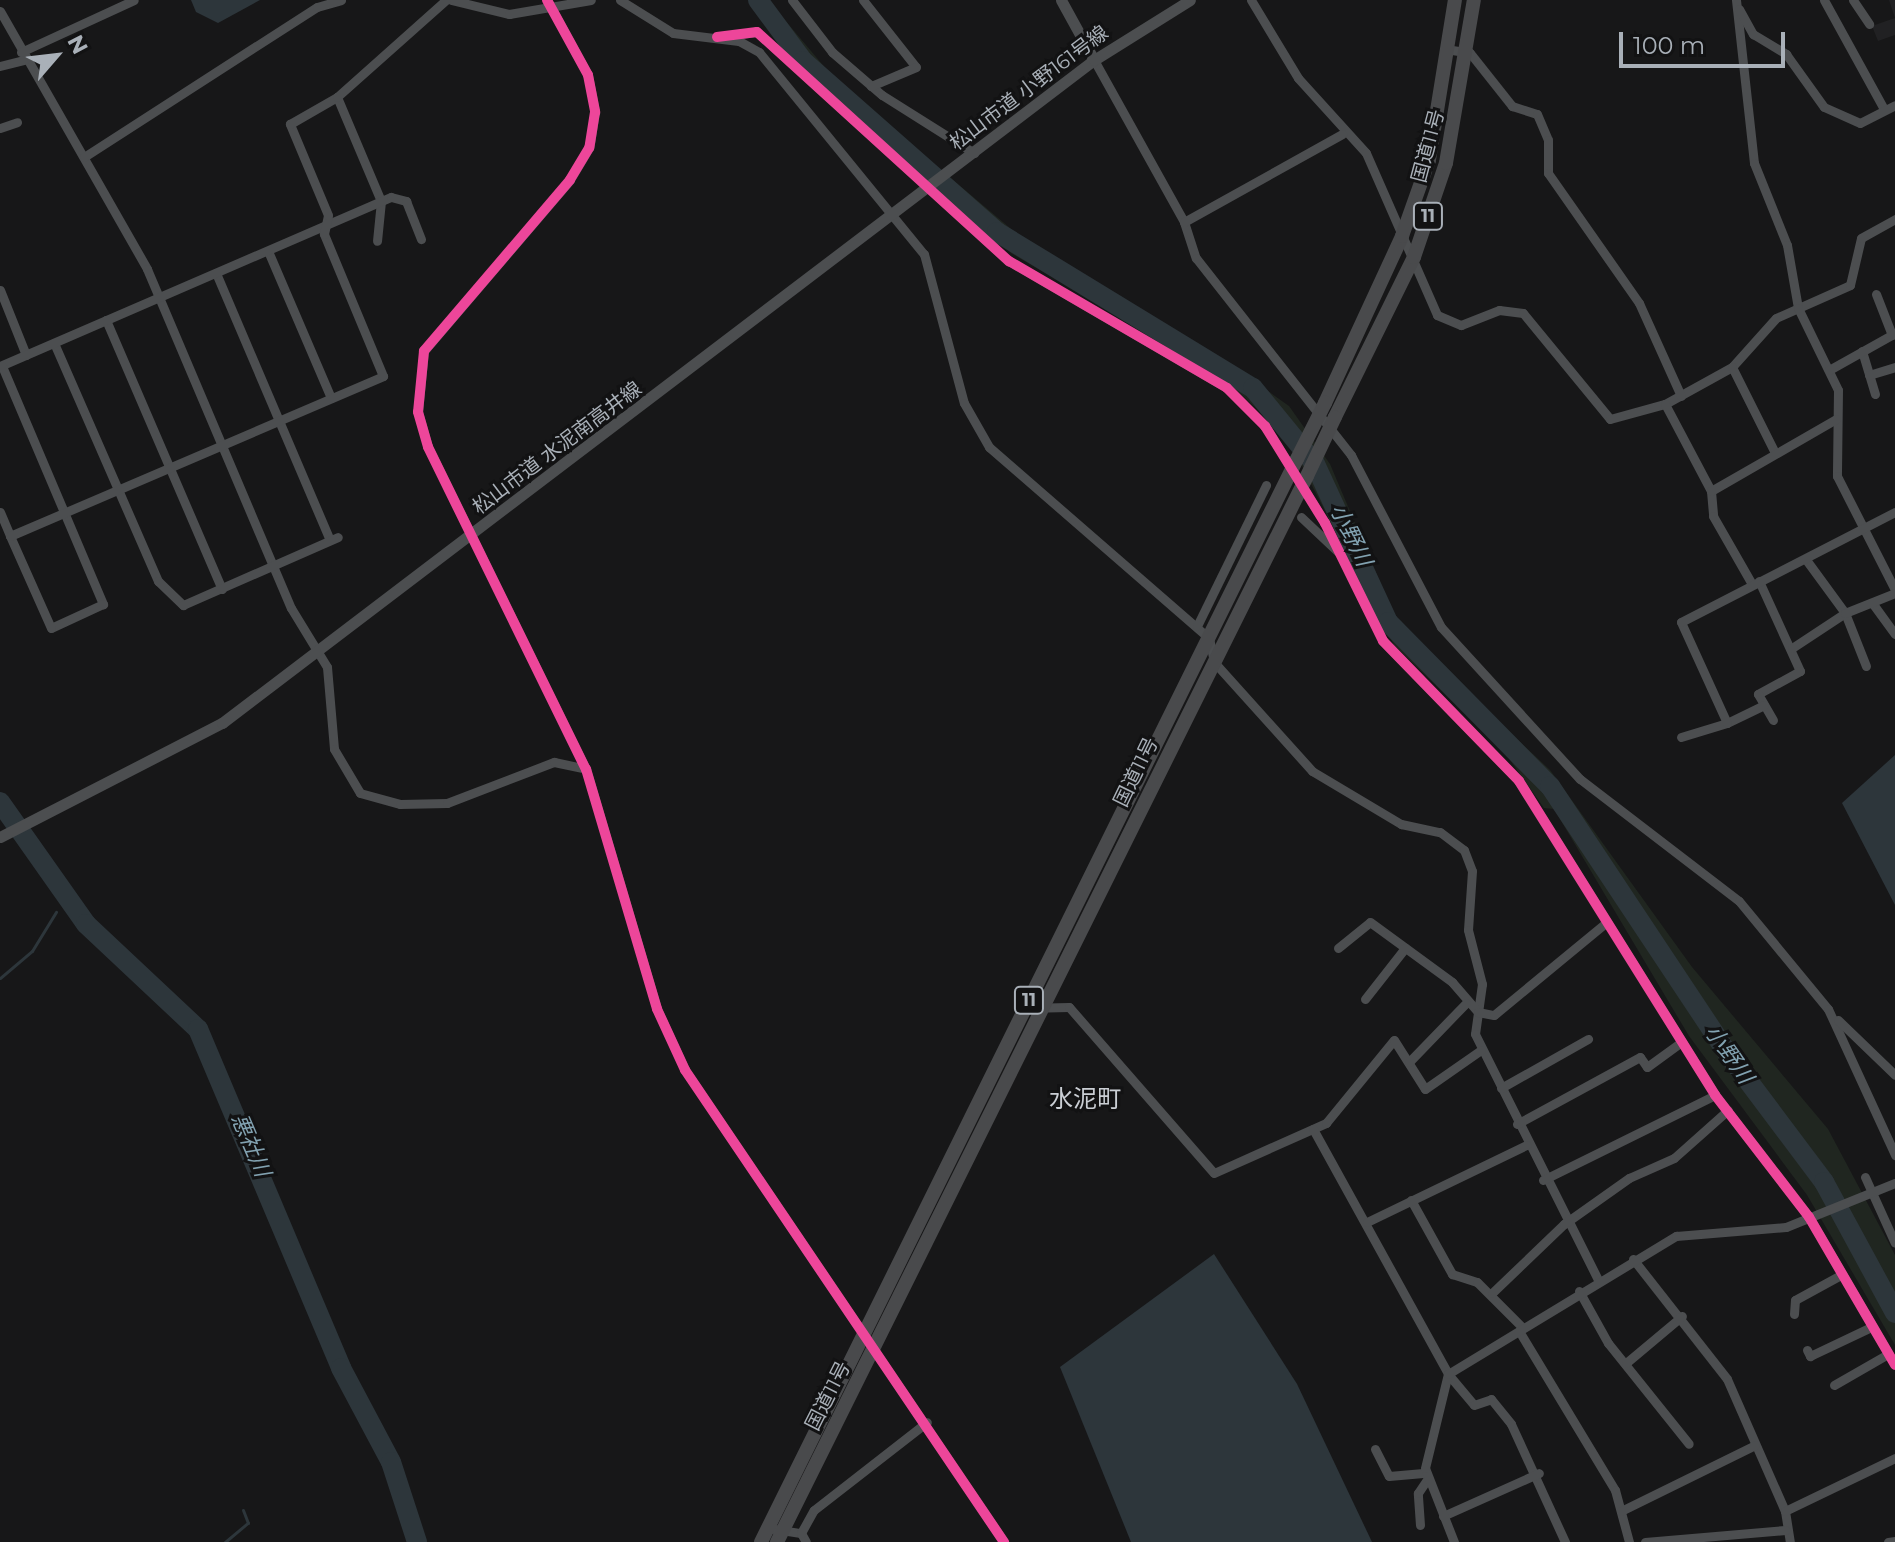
<!DOCTYPE html>
<meta charset="utf-8">
<style>
body{margin:0}
#map{position:relative;width:1895px;height:1542px;overflow:hidden;background:#171718;font-family:Montserrat,"Noto Sans JP",sans-serif}
div>[style]{position:absolute}
[style*='--x']{left:calc(var(--x)*1px);top:calc(var(--y)*1px);width:calc(var(--w)*1px);rotate:calc(var(--a)*1deg)}
.built>*{inset:0;background:#212123}
.green>*{inset:0;background:#202620}
.water>*{inset:0;background:#2d363b}
.stream>*{height:3px;margin:-1.5px;padding:0 1.5px;transform-origin:1.5px;border-radius:1.5px;background:#2d363b}
.river>*{height:20px;margin:-10px;padding:0 10px;transform-origin:10px;border-radius:10px;background:#2d363b}
.minor>*{height:9px;margin:-4.5px;padding:0 4.5px;transform-origin:4.5px;border-radius:4.5px;background:#4c4e50}
.tertiary>*{height:11px;margin:-5.5px;padding:0 5.5px;transform-origin:5.5px;border-radius:5.5px;background:#4c4e50}
.trunk>*{height:14px;margin:-7px;padding:0 7px;transform-origin:7px;border-radius:7px;background:#494a4c}
.trunk-bridge>*{height:14px;margin:-7px;padding:0 7px;transform-origin:7px;border-radius:7px;background:#494a4c}
.cycleway>*{height:10px;margin:-5px;padding:0 5px;transform-origin:5px;border-radius:5px;background:#ed469a}
span{translate:-50% -50%;white-space:nowrap;text-align:center;line-height:1.15;-webkit-text-stroke:6px #121213;paint-order:stroke}
.shield-label span{padding:2px 6px;background:#121213;border:2px solid;border-radius:6px;-webkit-text-stroke-width:0}
.shield-label{font-size:18px;color:#a9b0b8;font-weight:700}
.street-label{font-size:20px;color:#a9b0b8}
.water-label{font-size:22px;color:#82a2b1;font-style:italic}
.quarter-label{font-size:24px;color:#caced4}
.north{position:absolute;left:16px;top:16px;width:80px;height:80px;-webkit-text-stroke:6px #121213;paint-order:stroke;rotate:62deg;font-size:22px;font-weight:700;line-height:32px;text-align:center;color:#a9b0b8}
.north::after{content:'';display:block;margin:auto;width:28px;height:36px;background:#a9b0b8;clip-path:polygon(50% 0,100% 100%,50% 72%,0 100%)}
.scale{position:absolute;left:1619px;top:32px;width:166px;height:36px;box-sizing:border-box;border:4px solid #a9b0b8;border-top:0;padding-left:10px;font-size:24px;line-height:28px;white-space:nowrap;color:#a9b0b8;-webkit-text-stroke:6px #121213;paint-order:stroke}
</style>
<div id="map">
<div class="built">
<i style="clip-path:polygon(1889px 0,1895px 0,1895px 35px,1878px 41px,1872px 26px,1895px 18px)"></i>
</div>
<div class="green">
<i style="clip-path:polygon(750px 0,768px 0,838px 83px,1042px 255px,1226px 361px,1289px 406px,1330px 464px,1400px 629px,1550px 770px,1692px 967px,1828px 1129px,1895px 1255px,1895px 1345px,1807px 1195px,1689px 1036px,1554px 809px,1544px 808px,1503px 750px,1394px 645px,1287px 437px,1218px 373px,1011px 253px,796px 64px)"></i>
</div>
<div class="water">
<i style="clip-path:polygon(191px 0,260px 0,218px 23px,196px 12px)"></i>
<i style="clip-path:polygon(1895px 755px,1895px 905px,1842px 803px)"></i>
<i style="clip-path:polygon(1214px 1254px,1297px 1384px,1372px 1542px,1131px 1542px,1060px 1367px)"></i>
</div>
<div class="stream">
<i style="--x:0;--y:978;--w:42;--a:-40.2"></i>
<i style="--x:32;--y:951;--w:46;--a:-58.4"></i>
<i style="--x:225;--y:1542;--w:30;--a:-40"></i>
<i style="--x:248;--y:1523;--w:14;--a:-111"></i>
</div>
<div class="river">
<i style="--x:758;--y:0;--w:76;--a:53.6"></i>
<i style="--x:803;--y:61;--w:259;--a:41.4"></i>
<i style="--x:997;--y:232;--w:300;--a:31.4"></i>
<i style="--x:1253;--y:388;--w:98;--a:50.8"></i>
<i style="--x:1315;--y:464;--w:174;--a:65.2"></i>
<i style="--x:1388;--y:622;--w:231;--a:45.4"></i>
<i style="--x:1550;--y:786;--w:327;--a:56.4"></i>
<i style="--x:1731;--y:1058;--w:155;--a:53.1"></i>
<i style="--x:1824;--y:1182;--w:149;--a:61.5"></i>
<i style="--x:0;--y:802;--w:149;--a:54.8"></i>
<i style="--x:86;--y:924;--w:154;--a:43.2"></i>
<i style="--x:198;--y:1029;--w:368;--a:67.1"></i>
<i style="--x:341;--y:1368;--w:106;--a:62"></i>
<i style="--x:391;--y:1462;--w:84;--a:72"></i>
</div>
<div class="minor">
<i style="--x:451;--y:0;--w:60;--a:13.6"></i>
<i style="--x:509;--y:14;--w:83;--a:-9.7"></i>
<i style="--x:547;--y:0;--w:85;--a:61.3"></i>
<i style="--x:588;--y:75;--w:38;--a:79"></i>
<i style="--x:595;--y:112;--w:36;--a:99"></i>
<i style="--x:589;--y:148;--w:37;--a:121"></i>
<i style="--x:570;--y:180;--w:225;--a:130.5"></i>
<i style="--x:424;--y:351;--w:61;--a:95.6"></i>
<i style="--x:418;--y:412;--w:36;--a:74"></i>
<i style="--x:428;--y:447;--w:359;--a:63.9"></i>
<i style="--x:586;--y:769;--w:250;--a:73.5"></i>
<i style="--x:657;--y:1009;--w:67;--a:65.3"></i>
<i style="--x:685;--y:1070;--w:570;--a:55.95"></i>
<i style="--x:620;--y:0;--w:62;--a:31.9"></i>
<i style="--x:673;--y:33;--w:66;--a:6.9"></i>
<i style="--x:739;--y:41;--w:23;--a:29"></i>
<i style="--x:759;--y:52;--w:261;--a:50.8"></i>
<i style="--x:924;--y:254;--w:154;--a:75"></i>
<i style="--x:964;--y:403;--w:51;--a:60.4"></i>
<i style="--x:989;--y:447;--w:291;--a:41"></i>
<i style="--x:1209;--y:638;--w:25;--a:78"></i>
<i style="--x:1214;--y:662;--w:147;--a:48"></i>
<i style="--x:1312;--y:771;--w:104;--a:30.8"></i>
<i style="--x:1401;--y:824;--w:40;--a:12"></i>
<i style="--x:1440;--y:832;--w:30;--a:37"></i>
<i style="--x:1464;--y:850;--w:22;--a:69"></i>
<i style="--x:1472;--y:871;--w:59;--a:93.9"></i>
<i style="--x:1468;--y:930;--w:56;--a:75.5"></i>
<i style="--x:1482;--y:984;--w:50;--a:98"></i>
<i style="--x:1475;--y:1034;--w:275;--a:63.4"></i>
<i style="--x:792;--y:0;--w:66;--a:52.4"></i>
<i style="--x:832;--y:52;--w:66;--a:40.7"></i>
<i style="--x:882;--y:95;--w:109;--a:32.2"></i>
<i style="--x:863;--y:0;--w:85;--a:51.7"></i>
<i style="--x:916;--y:67;--w:49;--a:157.1"></i>
<i style="--x:1251;--y:0;--w:91;--a:58.9"></i>
<i style="--x:1298;--y:78;--w:101;--a:47.8"></i>
<i style="--x:1366;--y:153;--w:177;--a:66.3"></i>
<i style="--x:1437;--y:315;--w:26;--a:23"></i>
<i style="--x:1461;--y:325;--w:41;--a:-21.5"></i>
<i style="--x:1499;--y:310;--w:24;--a:7"></i>
<i style="--x:1523;--y:313;--w:137;--a:50.6"></i>
<i style="--x:1610;--y:419;--w:57;--a:-15.3"></i>
<i style="--x:1665;--y:404;--w:77;--a:-28.9"></i>
<i style="--x:1732;--y:367;--w:66;--a:-48.1"></i>
<i style="--x:1776;--y:318;--w:81;--a:-24"></i>
<i style="--x:1850;--y:285;--w:48;--a:-76.8"></i>
<i style="--x:1861;--y:238;--w:39;--a:-29"></i>
<i style="--x:1736;--y:0;--w:164;--a:83.7"></i>
<i style="--x:1754;--y:163;--w:88;--a:68.1"></i>
<i style="--x:1787;--y:245;--w:64;--a:80.1"></i>
<i style="--x:1798;--y:308;--w:91;--a:64"></i>
<i style="--x:1838;--y:390;--w:86;--a:90.7"></i>
<i style="--x:1837;--y:476;--w:128;--a:63"></i>
<i style="--x:1824;--y:0;--w:124;--a:61.2"></i>
<i style="--x:1853;--y:0;--w:29;--a:56"></i>
<i style="--x:1739;--y:9;--w:29;--a:61"></i>
<i style="--x:1753;--y:34;--w:39;--a:31"></i>
<i style="--x:1786;--y:54;--w:65;--a:54.4"></i>
<i style="--x:1824;--y:107;--w:39;--a:24"></i>
<i style="--x:1860;--y:123;--w:39;--a:-27"></i>
<i style="--x:0;--y:11;--w:297;--a:60.3"></i>
<i style="--x:147;--y:269;--w:368;--a:67"></i>
<i style="--x:291;--y:608;--w:69;--a:58.6"></i>
<i style="--x:327;--y:667;--w:82;--a:85.1"></i>
<i style="--x:334;--y:749;--w:51;--a:59.4"></i>
<i style="--x:360;--y:793;--w:41;--a:15.4"></i>
<i style="--x:400;--y:804;--w:47;--a:-1.2"></i>
<i style="--x:447;--y:803;--w:115;--a:-21"></i>
<i style="--x:554;--y:762;--w:33;--a:12"></i>
<i style="--x:717;--y:37;--w:40;--a:-7.1"></i>
<i style="--x:757;--y:32;--w:341;--a:42.3"></i>
<i style="--x:1009;--y:261;--w:252;--a:30.2"></i>
<i style="--x:1227;--y:388;--w:54;--a:45"></i>
<i style="--x:1265;--y:426;--w:114;--a:58.3"></i>
<i style="--x:1325;--y:523;--w:131;--a:63.8"></i>
<i style="--x:1383;--y:641;--w:195;--a:45.8"></i>
<i style="--x:1519;--y:781;--w:370;--a:58"></i>
<i style="--x:1715;--y:1095;--w:154;--a:52.4"></i>
<i style="--x:1809;--y:1217;--w:171;--a:59.8"></i>
<i style="--x:1452;--y:50;--w:18;--a:9"></i>
<i style="--x:1470;--y:53;--w:68;--a:51.6"></i>
<i style="--x:1512;--y:106;--w:26;--a:18"></i>
<i style="--x:1537;--y:114;--w:28;--a:67"></i>
<i style="--x:1548;--y:140;--w:33;--a:90"></i>
<i style="--x:1548;--y:173;--w:159;--a:55"></i>
<i style="--x:1639;--y:303;--w:102;--a:65.7"></i>
<i style="--x:21;--y:52;--w:124;--a:-24.7"></i>
<i style="--x:1094;--y:60;--w:185;--a:60.9"></i>
<i style="--x:1184;--y:222;--w:38;--a:72"></i>
<i style="--x:1196;--y:258;--w:251;--a:51.8"></i>
<i style="--x:1351;--y:455;--w:194;--a:62.4"></i>
<i style="--x:1441;--y:627;--w:206;--a:47.6"></i>
<i style="--x:1580;--y:779;--w:200;--a:37.5"></i>
<i style="--x:1739;--y:901;--w:140;--a:50.5"></i>
<i style="--x:1828;--y:1009;--w:161;--a:65.3"></i>
<i style="--x:0;--y:66;--w:25;--a:-14"></i>
<i style="--x:337;--y:97;--w:113;--a:67.1"></i>
<i style="--x:381;--y:201;--w:40;--a:95.7"></i>
<i style="--x:0;--y:128;--w:18;--a:-19"></i>
<i style="--x:84;--y:157;--w:277;--a:-32.8"></i>
<i style="--x:317;--y:7;--w:25;--a:-16"></i>
<i style="--x:1184;--y:222;--w:181;--a:-29.1"></i>
<i style="--x:268;--y:251;--w:160;--a:66.8"></i>
<i style="--x:216;--y:273;--w:290;--a:66.9"></i>
<i style="--x:0;--y:290;--w:70;--a:68.2"></i>
<i style="--x:1876;--y:294;--w:44;--a:68.7"></i>
<i style="--x:106;--y:320;--w:293;--a:66.7"></i>
<i style="--x:54;--y:343;--w:260;--a:66.4"></i>
<i style="--x:158;--y:581;--w:35;--a:44"></i>
<i style="--x:183;--y:605;--w:169;--a:-23.7"></i>
<i style="--x:1862;--y:351;--w:45;--a:73.2"></i>
<i style="--x:0;--y:366;--w:426;--a:-23.4"></i>
<i style="--x:391;--y:197;--w:16;--a:15"></i>
<i style="--x:406;--y:201;--w:41;--a:68.5"></i>
<i style="--x:2;--y:366;--w:259;--a:67"></i>
<i style="--x:103;--y:604;--w:57;--a:155.2"></i>
<i style="--x:51;--y:628;--w:101;--a:-114"></i>
<i style="--x:1732;--y:367;--w:94;--a:63.4"></i>
<i style="--x:1829;--y:370;--w:76;--a:-29.3"></i>
<i style="--x:1869;--y:375;--w:27;--a:-17"></i>
<i style="--x:1665;--y:404;--w:98;--a:62.1"></i>
<i style="--x:1711;--y:491;--w:25;--a:85"></i>
<i style="--x:1713;--y:516;--w:78;--a:60.2"></i>
<i style="--x:1711;--y:491;--w:144;--a:-29.9"></i>
<i style="--x:0;--y:512;--w:26;--a:67"></i>
<i style="--x:10;--y:536;--w:406;--a:-23.2"></i>
<i style="--x:383;--y:376;--w:154;--a:-112.6"></i>
<i style="--x:324;--y:234;--w:19;--a:-78"></i>
<i style="--x:328;--y:215;--w:99;--a:-112.7"></i>
<i style="--x:290;--y:124;--w:54;--a:-29.9"></i>
<i style="--x:337;--y:97;--w:146;--a:-41.7"></i>
<i style="--x:1301;--y:517;--w:50;--a:43.4"></i>
<i style="--x:1807;--y:561;--w:64;--a:53.8"></i>
<i style="--x:1845;--y:613;--w:57;--a:68.4"></i>
<i style="--x:1759;--y:581;--w:99;--a:65.5"></i>
<i style="--x:1800;--y:671;--w:48;--a:151.3"></i>
<i style="--x:1758;--y:694;--w:30;--a:60"></i>
<i style="--x:1873;--y:604;--w:37;--a:54"></i>
<i style="--x:1197;--y:626;--w:157;--a:-63.9"></i>
<i style="--x:1792;--y:648;--w:64;--a:-33.4"></i>
<i style="--x:1845;--y:613;--w:54;--a:-21.8"></i>
<i style="--x:1727;--y:723;--w:41;--a:-25.9"></i>
<i style="--x:1681;--y:737;--w:48;--a:-16.9"></i>
<i style="--x:1727;--y:723;--w:111;--a:-114.5"></i>
<i style="--x:1681;--y:622;--w:241;--a:-27.2"></i>
<i style="--x:1338;--y:948;--w:41;--a:-39.1"></i>
<i style="--x:1370;--y:922;--w:102;--a:36.2"></i>
<i style="--x:1452;--y:982;--w:40;--a:49"></i>
<i style="--x:1478;--y:1012;--w:16;--a:11"></i>
<i style="--x:1494;--y:1015;--w:146;--a:-39.5"></i>
<i style="--x:1365;--y:999;--w:65;--a:-51.9"></i>
<i style="--x:1025;--y:1008;--w:44;--a:-1.3"></i>
<i style="--x:1069;--y:1007;--w:220;--a:48.9"></i>
<i style="--x:1214;--y:1173;--w:123;--a:-24.1"></i>
<i style="--x:1326;--y:1123;--w:107;--a:-50.7"></i>
<i style="--x:1394;--y:1040;--w:58;--a:57.7"></i>
<i style="--x:1425;--y:1089;--w:68;--a:-34.9"></i>
<i style="--x:1838;--y:1020;--w:79;--a:44"></i>
<i style="--x:1409;--y:1062;--w:82;--a:-46"></i>
<i style="--x:1501;--y:1088;--w:100;--a:-29.4"></i>
<i style="--x:1517;--y:1124;--w:140;--a:-28.6"></i>
<i style="--x:1640;--y:1057;--w:12;--a:55"></i>
<i style="--x:1647;--y:1067;--w:41;--a:-36"></i>
<i style="--x:1313;--y:1129;--w:280;--a:61.1"></i>
<i style="--x:1448;--y:1374;--w:40;--a:50"></i>
<i style="--x:1474;--y:1405;--w:18;--a:-19"></i>
<i style="--x:1491;--y:1399;--w:32;--a:51"></i>
<i style="--x:1511;--y:1424;--w:130;--a:65.4"></i>
<i style="--x:1865;--y:1177;--w:72;--a:65.6"></i>
<i style="--x:1543;--y:1180;--w:192;--a:-26.3"></i>
<i style="--x:1411;--y:1200;--w:85;--a:61"></i>
<i style="--x:1452;--y:1274;--w:26;--a:18"></i>
<i style="--x:1477;--y:1282;--w:62;--a:45"></i>
<i style="--x:1367;--y:1222;--w:177;--a:-25.8"></i>
<i style="--x:1633;--y:1259;--w:152;--a:51.9"></i>
<i style="--x:1727;--y:1379;--w:144;--a:66.3"></i>
<i style="--x:1785;--y:1511;--w:31;--a:81"></i>
<i style="--x:1579;--y:1291;--w:60;--a:60.9"></i>
<i style="--x:1608;--y:1343;--w:129;--a:51.3"></i>
<i style="--x:1492;--y:1293;--w:100;--a:-43.8"></i>
<i style="--x:1564;--y:1224;--w:80;--a:-35.3"></i>
<i style="--x:1629;--y:1178;--w:49;--a:-24"></i>
<i style="--x:1674;--y:1158;--w:72;--a:-41.6"></i>
<i style="--x:1794;--y:1314;--w:14;--a:-86"></i>
<i style="--x:1795;--y:1300;--w:50;--a:-28.6"></i>
<i style="--x:1519;--y:1331;--w:186;--a:58.9"></i>
<i style="--x:1615;--y:1490;--w:54;--a:74.9"></i>
<i style="--x:1807;--y:1350;--w:7;--a:63"></i>
<i style="--x:1810;--y:1356;--w:68;--a:-25.4"></i>
<i style="--x:1626;--y:1363;--w:73;--a:-40"></i>
<i style="--x:1834;--y:1385;--w:62;--a:-29.9"></i>
<i style="--x:1375;--y:1449;--w:30;--a:63"></i>
<i style="--x:1389;--y:1476;--w:37;--a:-5"></i>
<i style="--x:1621;--y:1511;--w:149;--a:-26.2"></i>
<i style="--x:1785;--y:1511;--w:122;--a:-25.7"></i>
<i style="--x:1443;--y:1516;--w:105;--a:-24.1"></i>
<i style="--x:1420;--y:1525;--w:32;--a:-94"></i>
<i style="--x:1418;--y:1493;--w:18;--a:-56"></i>
<i style="--x:768;--y:1528;--w:33;--a:9"></i>
<i style="--x:801;--y:1533;--w:10;--a:61"></i>
<i style="--x:801;--y:1533;--w:26;--a:-61"></i>
<i style="--x:814;--y:1510;--w:143;--a:-37.9"></i>
<i style="--x:1454;--y:1542;--w:79;--a:-111.4"></i>
<i style="--x:1425;--y:1468;--w:97;--a:-76.3"></i>
<i style="--x:1448;--y:1374;--w:267;--a:-31.2"></i>
<i style="--x:1676;--y:1236;--w:110;--a:-4.7"></i>
<i style="--x:1786;--y:1227;--w:118;--a:-22"></i>
<i style="--x:1645;--y:1542;--w:141;--a:-4.9"></i>
<i style="--x:1888;--y:1542;--w:7;--a:-8"></i>
</div>
<div class="tertiary">
<i style="--x:1061;--y:0;--w:68;--a:61.2"></i>
<i style="--x:0;--y:837;--w:250;--a:-27.2"></i>
<i style="--x:222;--y:723;--w:1095;--a:-37.25"></i>
<i style="--x:1094;--y:60;--w:113;--a:-32"></i>
</div>
<div class="trunk">
<i style="--x:1325;--y:403;--w:184;--a:-65.2"></i>
<i style="--x:1402;--y:236;--w:81;--a:-70.4"></i>
<i style="--x:1429;--y:160;--w:162;--a:-80.8"></i>
<i style="--x:1335;--y:417;--w:178;--a:-63.7"></i>
<i style="--x:1414;--y:257;--w:99;--a:-71.2"></i>
<i style="--x:1446;--y:163;--w:165;--a:-80.3"></i>
<i style="--x:761;--y:1542;--w:1208;--a:-63.67"></i>
<i style="--x:777;--y:1542;--w:1190;--a:-63.56"></i>
</div>
<div class="trunk-bridge">
<i style="--x:1297;--y:459;--w:63;--a:-63.4"></i>
<i style="--x:1307;--y:476;--w:65;--a:-64.6"></i>
</div>
<div class="cycleway">
<i style="--x:547;--y:0;--w:85;--a:61.3"></i>
<i style="--x:588;--y:75;--w:38;--a:79"></i>
<i style="--x:595;--y:112;--w:36;--a:99"></i>
<i style="--x:589;--y:148;--w:37;--a:121"></i>
<i style="--x:570;--y:180;--w:225;--a:130.5"></i>
<i style="--x:424;--y:351;--w:61;--a:95.6"></i>
<i style="--x:418;--y:412;--w:36;--a:74"></i>
<i style="--x:428;--y:447;--w:359;--a:63.9"></i>
<i style="--x:586;--y:769;--w:250;--a:73.5"></i>
<i style="--x:657;--y:1009;--w:67;--a:65.3"></i>
<i style="--x:685;--y:1070;--w:570;--a:55.95"></i>
<i style="--x:717;--y:37;--w:40;--a:-7.1"></i>
<i style="--x:757;--y:32;--w:341;--a:42.3"></i>
<i style="--x:1009;--y:261;--w:252;--a:30.2"></i>
<i style="--x:1227;--y:388;--w:54;--a:45"></i>
<i style="--x:1265;--y:426;--w:114;--a:58.3"></i>
<i style="--x:1325;--y:523;--w:131;--a:63.8"></i>
<i style="--x:1383;--y:641;--w:195;--a:45.8"></i>
<i style="--x:1519;--y:781;--w:370;--a:58"></i>
<i style="--x:1715;--y:1095;--w:154;--a:52.4"></i>
<i style="--x:1809;--y:1217;--w:171;--a:59.8"></i>
</div>
<div class="shield-label">
<span style="left:1428px;top:216px">11</span>
<span style="left:1029px;top:1000px">11</span>
</div>
<div class="street-label">
<span style="left:1029px;top:88px;rotate:-37deg">松山市道 小野161号線</span>
<span style="left:1428px;top:146px;rotate:-75deg">国道11号</span>
<span style="left:557px;top:448px;rotate:-37deg">松山市道 水泥南高井線</span>
<span style="left:1136px;top:772px;rotate:-64deg">国道11号</span>
<span style="left:828px;top:1396px;rotate:-63deg">国道11号</span>
</div>
<div class="water-label">
<span style="left:1351px;top:535px;rotate:64deg">小野川</span>
<span style="left:1729px;top:1054px;rotate:55deg">小野川</span>
<span style="left:251px;top:1145px;rotate:67deg">悪社川</span>
</div>
<div class="quarter-label">
<span style="left:1085px;top:1099px">水泥町</span>
</div>
<div class="north">N</div>
<div class="scale">100 m</div>
</div>
